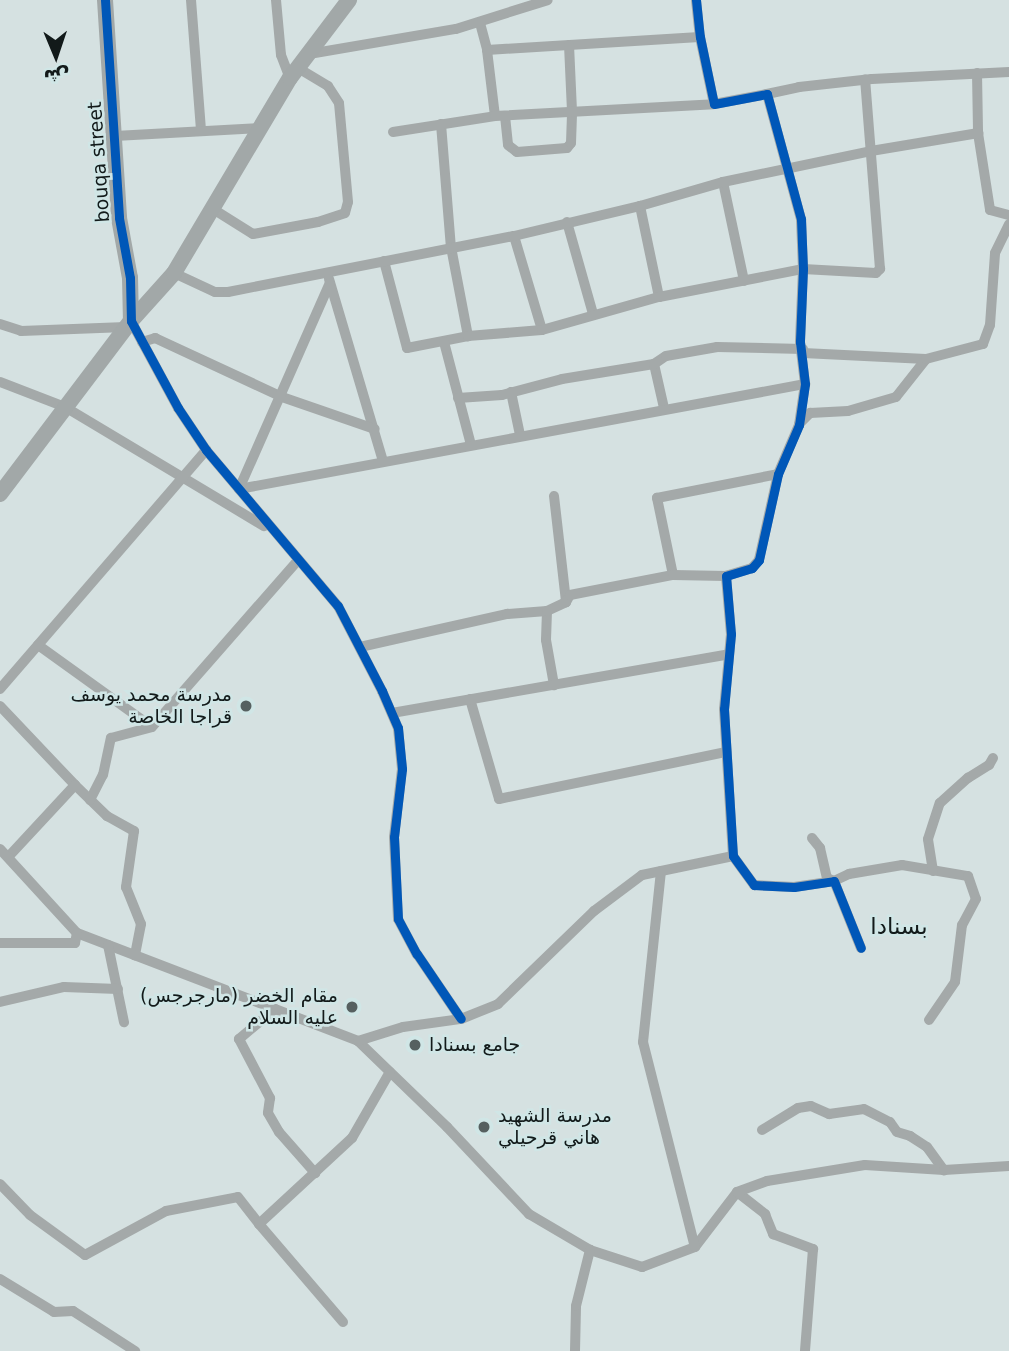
<!DOCTYPE html>
<meta charset="utf-8">
<style>
body{margin:0}
#map{position:relative;width:1009px;height:1351px;overflow:hidden;background:#d5e1e1;font-family:"DejaVu Sans","Noto Naskh Arabic",sans-serif}
div>[style]{position:absolute}
[style*='--x']{left:calc(var(--x)*1px);top:calc(var(--y)*1px);width:calc(var(--w)*1px);rotate:calc(var(--a)*1deg)}
.street>*{height:10px;margin:-5px;padding:0 5px;transform-origin:5px;border-radius:5px;background:#a4a9a9}
.secondary>*{height:16px;margin:-8px;padding:0 8px;transform-origin:8px;border-radius:8px;background:#a2a8a8}
.cycleway>*{height:9px;margin:-4.5px;padding:0 4.5px;transform-origin:4.5px;border-radius:4.5px;background:#0057b8}
.dots>*{width:19px;height:19px;translate:-50% -50%;box-sizing:border-box;border:4px solid #d0e6e6;border-radius:50%}
span{translate:-50% -50%;white-space:nowrap;text-align:center;line-height:1.15;-webkit-text-stroke:5px #d0e6e6;paint-order:stroke}
.street-label{font-size:19px;color:#121a1a}
.poi-label{font-size:19px;color:#121a1a}
.right{translate:-100% -50%;text-align:right}
.left{translate:0 -50%;text-align:left}
.quarter-label{font-size:23px;color:#121a1a}
.north{position:absolute;left:21px;top:21px;width:70px;height:70px;-webkit-text-stroke:5px #d0e6e6;paint-order:stroke;rotate:178deg;font-size:19px;font-weight:700;line-height:28px;text-align:center;color:#121a1a}
.north::after{content:'';display:block;margin:auto;width:24px;height:32px;background:#121a1a;clip-path:polygon(50% 0,100% 100%,50% 72%,0 100%)}
</style>
<div id="map">
<div class="street">
<i style="--x:191;--y:0;--w:129;--a:85.6"></i>
<i style="--x:276;--y:0;--w:55;--a:84.8"></i>
<i style="--x:281;--y:55;--w:25;--a:69"></i>
<i style="--x:696;--y:0;--w:37;--a:84"></i>
<i style="--x:700;--y:37;--w:68;--a:78.2"></i>
<i style="--x:714;--y:104;--w:54;--a:-10.7"></i>
<i style="--x:767;--y:94;--w:130;--a:74.8"></i>
<i style="--x:801;--y:219;--w:50;--a:87.7"></i>
<i style="--x:803;--y:269;--w:73;--a:92.4"></i>
<i style="--x:800;--y:342;--w:42;--a:83.2"></i>
<i style="--x:805;--y:384;--w:41;--a:98.3"></i>
<i style="--x:799;--y:425;--w:53;--a:113.2"></i>
<i style="--x:778;--y:474;--w:88;--a:102.5"></i>
<i style="--x:759;--y:560;--w:11;--a:131"></i>
<i style="--x:752;--y:568;--w:27;--a:163"></i>
<i style="--x:726;--y:576;--w:58;--a:85.1"></i>
<i style="--x:731;--y:634;--w:75;--a:95.3"></i>
<i style="--x:724;--y:709;--w:147;--a:86.5"></i>
<i style="--x:733;--y:856;--w:36;--a:54"></i>
<i style="--x:754;--y:885;--w:40;--a:2.9"></i>
<i style="--x:794;--y:887;--w:40;--a:-8.5"></i>
<i style="--x:834;--y:881;--w:72;--a:68.1"></i>
<i style="--x:480;--y:23;--w:28;--a:75"></i>
<i style="--x:487;--y:50;--w:213;--a:-3.5"></i>
<i style="--x:487;--y:50;--w:66;--a:83.1"></i>
<i style="--x:309;--y:54;--w:149;--a:-9.7"></i>
<i style="--x:456;--y:29;--w:96;--a:-17.5"></i>
<i style="--x:977;--y:73;--w:60;--a:89"></i>
<i style="--x:978;--y:133;--w:78;--a:81.1"></i>
<i style="--x:990;--y:210;--w:20;--a:15"></i>
<i style="--x:767;--y:94;--w:33;--a:-12"></i>
<i style="--x:799;--y:87;--w:73;--a:-6.3"></i>
<i style="--x:872;--y:79;--w:137;--a:-2.9"></i>
<i style="--x:505;--y:116;--w:29;--a:84"></i>
<i style="--x:508;--y:145;--w:11;--a:38"></i>
<i style="--x:517;--y:152;--w:50;--a:-4.6"></i>
<i style="--x:567;--y:148;--w:6;--a:-51"></i>
<i style="--x:571;--y:143;--w:32;--a:-88"></i>
<i style="--x:572;--y:111;--w:66;--a:-92.6"></i>
<i style="--x:441;--y:124;--w:123;--a:85.4"></i>
<i style="--x:451;--y:247;--w:91;--a:79.2"></i>
<i style="--x:393;--y:132;--w:103;--a:-8.9"></i>
<i style="--x:495;--y:116;--w:219;--a:-3.1"></i>
<i style="--x:115;--y:136;--w:148;--a:-3.1"></i>
<i style="--x:723;--y:182;--w:101;--a:78"></i>
<i style="--x:640;--y:206;--w:93;--a:78.2"></i>
<i style="--x:213;--y:209;--w:47;--a:32"></i>
<i style="--x:253;--y:234;--w:66;--a:-10.5"></i>
<i style="--x:318;--y:222;--w:28;--a:-18"></i>
<i style="--x:345;--y:213;--w:11;--a:-75"></i>
<i style="--x:348;--y:202;--w:99;--a:-95.2"></i>
<i style="--x:339;--y:103;--w:20;--a:-123"></i>
<i style="--x:328;--y:86;--w:35;--a:-149"></i>
<i style="--x:567;--y:222;--w:96;--a:74.2"></i>
<i style="--x:514;--y:236;--w:98;--a:73.4"></i>
<i style="--x:384;--y:261;--w:90;--a:75.2"></i>
<i style="--x:407;--y:348;--w:62;--a:-11.1"></i>
<i style="--x:468;--y:336;--w:74;--a:-4.6"></i>
<i style="--x:542;--y:330;--w:122;--a:-15.8"></i>
<i style="--x:659;--y:297;--w:147;--a:-11"></i>
<i style="--x:803;--y:269;--w:73;--a:3.1"></i>
<i style="--x:876;--y:273;--w:6;--a:-45"></i>
<i style="--x:880;--y:269;--w:190;--a:-94.5"></i>
<i style="--x:174;--y:273;--w:45;--a:24.9"></i>
<i style="--x:215;--y:292;--w:13;--a:0"></i>
<i style="--x:228;--y:292;--w:291;--a:-11.1"></i>
<i style="--x:514;--y:236;--w:130;--a:-13.4"></i>
<i style="--x:640;--y:206;--w:86;--a:-16.1"></i>
<i style="--x:723;--y:182;--w:151;--a:-11.8"></i>
<i style="--x:871;--y:151;--w:109;--a:-9.5"></i>
<i style="--x:329;--y:279;--w:190;--a:73.5"></i>
<i style="--x:131;--y:321;--w:99;--a:61.6"></i>
<i style="--x:178;--y:408;--w:50;--a:56.3"></i>
<i style="--x:206;--y:450;--w:204;--a:49.8"></i>
<i style="--x:338;--y:606;--w:96;--a:62.6"></i>
<i style="--x:382;--y:691;--w:40;--a:66.6"></i>
<i style="--x:398;--y:728;--w:41;--a:84.4"></i>
<i style="--x:402;--y:769;--w:68;--a:96.7"></i>
<i style="--x:394;--y:837;--w:82;--a:87.2"></i>
<i style="--x:398;--y:919;--w:40;--a:62"></i>
<i style="--x:417;--y:954;--w:78;--a:55.9"></i>
<i style="--x:0;--y:324;--w:22;--a:18"></i>
<i style="--x:21;--y:331;--w:105;--a:-2.2"></i>
<i style="--x:142;--y:342;--w:14;--a:-17"></i>
<i style="--x:155;--y:338;--w:140;--a:24.9"></i>
<i style="--x:282;--y:397;--w:98;--a:19"></i>
<i style="--x:444;--y:342;--w:106;--a:75.3"></i>
<i style="--x:803;--y:353;--w:123;--a:2.8"></i>
<i style="--x:0;--y:382;--w:70;--a:21"></i>
<i style="--x:65;--y:407;--w:232;--a:30.9"></i>
<i style="--x:511;--y:392;--w:44;--a:78.2"></i>
<i style="--x:458;--y:398;--w:44;--a:-3.9"></i>
<i style="--x:502;--y:395;--w:62;--a:-14.9"></i>
<i style="--x:562;--y:379;--w:93;--a:-9.3"></i>
<i style="--x:664;--y:408;--w:45;--a:-102.8"></i>
<i style="--x:654;--y:364;--w:14;--a:-34"></i>
<i style="--x:666;--y:356;--w:52;--a:-10"></i>
<i style="--x:717;--y:347;--w:86;--a:1.3"></i>
<i style="--x:799;--y:424;--w:16;--a:-45"></i>
<i style="--x:810;--y:413;--w:38;--a:-3"></i>
<i style="--x:848;--y:411;--w:50;--a:-16.3"></i>
<i style="--x:896;--y:397;--w:48;--a:-51.7"></i>
<i style="--x:926;--y:359;--w:59;--a:-14.7"></i>
<i style="--x:983;--y:344;--w:20;--a:-70"></i>
<i style="--x:990;--y:325;--w:72;--a:-86"></i>
<i style="--x:995;--y:253;--w:32;--a:-64"></i>
<i style="--x:239;--y:489;--w:576;--a:-10.51"></i>
<i style="--x:239;--y:489;--w:225;--a:-66.2"></i>
<i style="--x:554;--y:496;--w:107;--a:83.5"></i>
<i style="--x:673;--y:575;--w:79;--a:-101.7"></i>
<i style="--x:657;--y:498;--w:123;--a:-11.2"></i>
<i style="--x:547;--y:611;--w:29;--a:92"></i>
<i style="--x:546;--y:640;--w:46;--a:79.9"></i>
<i style="--x:38;--y:645;--w:140;--a:35.7"></i>
<i style="--x:152;--y:727;--w:222;--a:-48.8"></i>
<i style="--x:360;--y:647;--w:151;--a:-12.7"></i>
<i style="--x:507;--y:614;--w:40;--a:-4.3"></i>
<i style="--x:547;--y:611;--w:21;--a:-25"></i>
<i style="--x:566;--y:602;--w:8;--a:-60"></i>
<i style="--x:570;--y:595;--w:105;--a:-11"></i>
<i style="--x:673;--y:575;--w:53;--a:1.1"></i>
<i style="--x:0;--y:689;--w:316;--a:-49.2"></i>
<i style="--x:470;--y:699;--w:104;--a:73.8"></i>
<i style="--x:499;--y:799;--w:232;--a:-11.7"></i>
<i style="--x:0;--y:706;--w:109;--a:46.5"></i>
<i style="--x:75;--y:785;--w:98;--a:132.9"></i>
<i style="--x:392;--y:713;--w:342;--a:-9.9"></i>
<i style="--x:75;--y:785;--w:45;--a:44.1"></i>
<i style="--x:107;--y:816;--w:31;--a:29"></i>
<i style="--x:134;--y:831;--w:57;--a:98.1"></i>
<i style="--x:126;--y:887;--w:40;--a:68"></i>
<i style="--x:141;--y:924;--w:32;--a:101"></i>
<i style="--x:90;--y:800;--w:28;--a:-63"></i>
<i style="--x:103;--y:775;--w:38;--a:-78"></i>
<i style="--x:111;--y:738;--w:42;--a:-15"></i>
<i style="--x:812;--y:838;--w:13;--a:51"></i>
<i style="--x:820;--y:848;--w:31;--a:77"></i>
<i style="--x:827;--y:878;--w:8;--a:23"></i>
<i style="--x:834;--y:881;--w:17;--a:-25"></i>
<i style="--x:849;--y:874;--w:54;--a:-9.6"></i>
<i style="--x:902;--y:865;--w:67;--a:9.5"></i>
<i style="--x:968;--y:876;--w:24;--a:71"></i>
<i style="--x:976;--y:899;--w:30;--a:118"></i>
<i style="--x:962;--y:925;--w:57;--a:97"></i>
<i style="--x:955;--y:982;--w:46;--a:124.4"></i>
<i style="--x:0;--y:849;--w:114;--a:47.5"></i>
<i style="--x:77;--y:933;--w:301;--a:21"></i>
<i style="--x:358;--y:1041;--w:124;--a:44"></i>
<i style="--x:447;--y:1127;--w:120;--a:46.7"></i>
<i style="--x:529;--y:1214;--w:71;--a:30.5"></i>
<i style="--x:590;--y:1250;--w:55;--a:18.1"></i>
<i style="--x:642;--y:1267;--w:57;--a:-20.7"></i>
<i style="--x:695;--y:1247;--w:69;--a:-52.6"></i>
<i style="--x:737;--y:1192;--w:36;--a:38"></i>
<i style="--x:765;--y:1214;--w:22;--a:68"></i>
<i style="--x:773;--y:1234;--w:43;--a:20.6"></i>
<i style="--x:813;--y:1249;--w:102;--a:94.5"></i>
<i style="--x:661;--y:871;--w:172;--a:96"></i>
<i style="--x:643;--y:1042;--w:211;--a:75.8"></i>
<i style="--x:933;--y:871;--w:32;--a:-99"></i>
<i style="--x:928;--y:839;--w:38;--a:-72"></i>
<i style="--x:940;--y:803;--w:38;--a:-42"></i>
<i style="--x:968;--y:778;--w:25;--a:-32"></i>
<i style="--x:989;--y:765;--w:8;--a:-60"></i>
<i style="--x:0;--y:943;--w:75;--a:0"></i>
<i style="--x:75;--y:943;--w:10;--a:-79"></i>
<i style="--x:108;--y:945;--w:79;--a:78.3"></i>
<i style="--x:0;--y:1002;--w:66;--a:-13.2"></i>
<i style="--x:64;--y:987;--w:54;--a:2.1"></i>
<i style="--x:275;--y:1009;--w:47;--a:140.2"></i>
<i style="--x:239;--y:1039;--w:67;--a:62.3"></i>
<i style="--x:270;--y:1098;--w:15;--a:98"></i>
<i style="--x:268;--y:1113;--w:22;--a:60"></i>
<i style="--x:279;--y:1132;--w:55;--a:48.7"></i>
<i style="--x:358;--y:1041;--w:47;--a:-17.3"></i>
<i style="--x:403;--y:1027;--w:59;--a:-7.9"></i>
<i style="--x:461;--y:1019;--w:40;--a:-22"></i>
<i style="--x:498;--y:1004;--w:134;--a:-44.1"></i>
<i style="--x:594;--y:911;--w:60;--a:-36.9"></i>
<i style="--x:642;--y:875;--w:93;--a:-11.8"></i>
<i style="--x:762;--y:1130;--w:42;--a:-31.4"></i>
<i style="--x:798;--y:1108;--w:13;--a:-9"></i>
<i style="--x:811;--y:1106;--w:20;--a:24"></i>
<i style="--x:829;--y:1114;--w:35;--a:-8"></i>
<i style="--x:864;--y:1109;--w:29;--a:27"></i>
<i style="--x:890;--y:1122;--w:12;--a:55"></i>
<i style="--x:897;--y:1132;--w:14;--a:17"></i>
<i style="--x:910;--y:1136;--w:20;--a:33"></i>
<i style="--x:927;--y:1147;--w:29;--a:54"></i>
<i style="--x:0;--y:1184;--w:43;--a:45.9"></i>
<i style="--x:30;--y:1215;--w:68;--a:36"></i>
<i style="--x:85;--y:1255;--w:92;--a:-28.5"></i>
<i style="--x:166;--y:1211;--w:73;--a:-11"></i>
<i style="--x:238;--y:1197;--w:34;--a:52"></i>
<i style="--x:737;--y:1192;--w:32;--a:-20"></i>
<i style="--x:767;--y:1181;--w:99;--a:-9.3"></i>
<i style="--x:865;--y:1165;--w:79;--a:3.6"></i>
<i style="--x:944;--y:1170;--w:65;--a:-3.5"></i>
<i style="--x:0;--y:1279;--w:63;--a:31.4"></i>
<i style="--x:54;--y:1312;--w:19;--a:-3"></i>
<i style="--x:73;--y:1311;--w:74;--a:32.8"></i>
<i style="--x:343;--y:1322;--w:129;--a:-130.6"></i>
<i style="--x:259;--y:1224;--w:127;--a:-42.8"></i>
<i style="--x:352;--y:1138;--w:76;--a:-60.1"></i>
<i style="--x:575;--y:1351;--w:45;--a:-88.7"></i>
<i style="--x:576;--y:1306;--w:58;--a:-76"></i>
</div>
<div class="secondary">
<i style="--x:105;--y:0;--w:218;--a:86.3"></i>
<i style="--x:119;--y:218;--w:61;--a:79.6"></i>
<i style="--x:130;--y:278;--w:43;--a:88.7"></i>
<i style="--x:0;--y:494;--w:217;--a:-52.9"></i>
<i style="--x:131;--y:321;--w:64;--a:-48.1"></i>
<i style="--x:174;--y:273;--w:227;--a:-59.3"></i>
<i style="--x:290;--y:78;--w:98;--a:-52.9"></i>
</div>
<div class="cycleway">
<i style="--x:105;--y:0;--w:218;--a:86.3"></i>
<i style="--x:119;--y:218;--w:61;--a:79.6"></i>
<i style="--x:130;--y:278;--w:43;--a:88.7"></i>
<i style="--x:131;--y:321;--w:99;--a:61.6"></i>
<i style="--x:178;--y:408;--w:50;--a:56.3"></i>
<i style="--x:206;--y:450;--w:204;--a:49.8"></i>
<i style="--x:338;--y:606;--w:96;--a:62.6"></i>
<i style="--x:382;--y:691;--w:40;--a:66.6"></i>
<i style="--x:398;--y:728;--w:41;--a:84.4"></i>
<i style="--x:402;--y:769;--w:68;--a:96.7"></i>
<i style="--x:394;--y:837;--w:82;--a:87.2"></i>
<i style="--x:398;--y:919;--w:40;--a:62"></i>
<i style="--x:417;--y:954;--w:78;--a:55.9"></i>
<i style="--x:696;--y:0;--w:37;--a:84"></i>
<i style="--x:700;--y:37;--w:68;--a:78.2"></i>
<i style="--x:714;--y:104;--w:54;--a:-10.7"></i>
<i style="--x:767;--y:94;--w:130;--a:74.8"></i>
<i style="--x:801;--y:219;--w:50;--a:87.7"></i>
<i style="--x:803;--y:269;--w:73;--a:92.4"></i>
<i style="--x:800;--y:342;--w:42;--a:83.2"></i>
<i style="--x:805;--y:384;--w:41;--a:98.3"></i>
<i style="--x:799;--y:425;--w:53;--a:113.2"></i>
<i style="--x:778;--y:474;--w:88;--a:102.5"></i>
<i style="--x:759;--y:560;--w:11;--a:131"></i>
<i style="--x:752;--y:568;--w:27;--a:163"></i>
<i style="--x:726;--y:576;--w:58;--a:85.1"></i>
<i style="--x:731;--y:634;--w:75;--a:95.3"></i>
<i style="--x:724;--y:709;--w:147;--a:86.5"></i>
<i style="--x:733;--y:856;--w:36;--a:54"></i>
<i style="--x:754;--y:885;--w:40;--a:2.9"></i>
<i style="--x:794;--y:887;--w:40;--a:-8.5"></i>
<i style="--x:834;--y:881;--w:72;--a:68.1"></i>
</div>
<div class="dots">
<i style="left:246px;top:706px;background:#566060"></i>
<i style="left:352px;top:1007px;background:#566060"></i>
<i style="left:415px;top:1045px;background:#566060"></i>
<i style="left:484px;top:1127px;background:#566060"></i>
</div>
<div class="street-label">
<span style="left:99px;top:162px;rotate:-94deg">bouqa street</span>
</div>
<div class="poi-label">
<span class="right" style="left:232px;top:706px">مدرسة محمد يوسف<br>قراجا الخاصة</span>
<span class="right" style="left:338px;top:1007px">مقام الخضر (مارجرجس)<br>عليه السلام</span>
<span class="left" style="left:429px;top:1045px">جامع بسنادا</span>
<span class="left" style="left:498px;top:1127px">مدرسة الشهيد<br>هاني قرحيلي</span>
</div>
<div class="quarter-label">
<span style="left:899px;top:926px">بسنادا</span>
</div>
<div class="north">ش</div>
</div>
